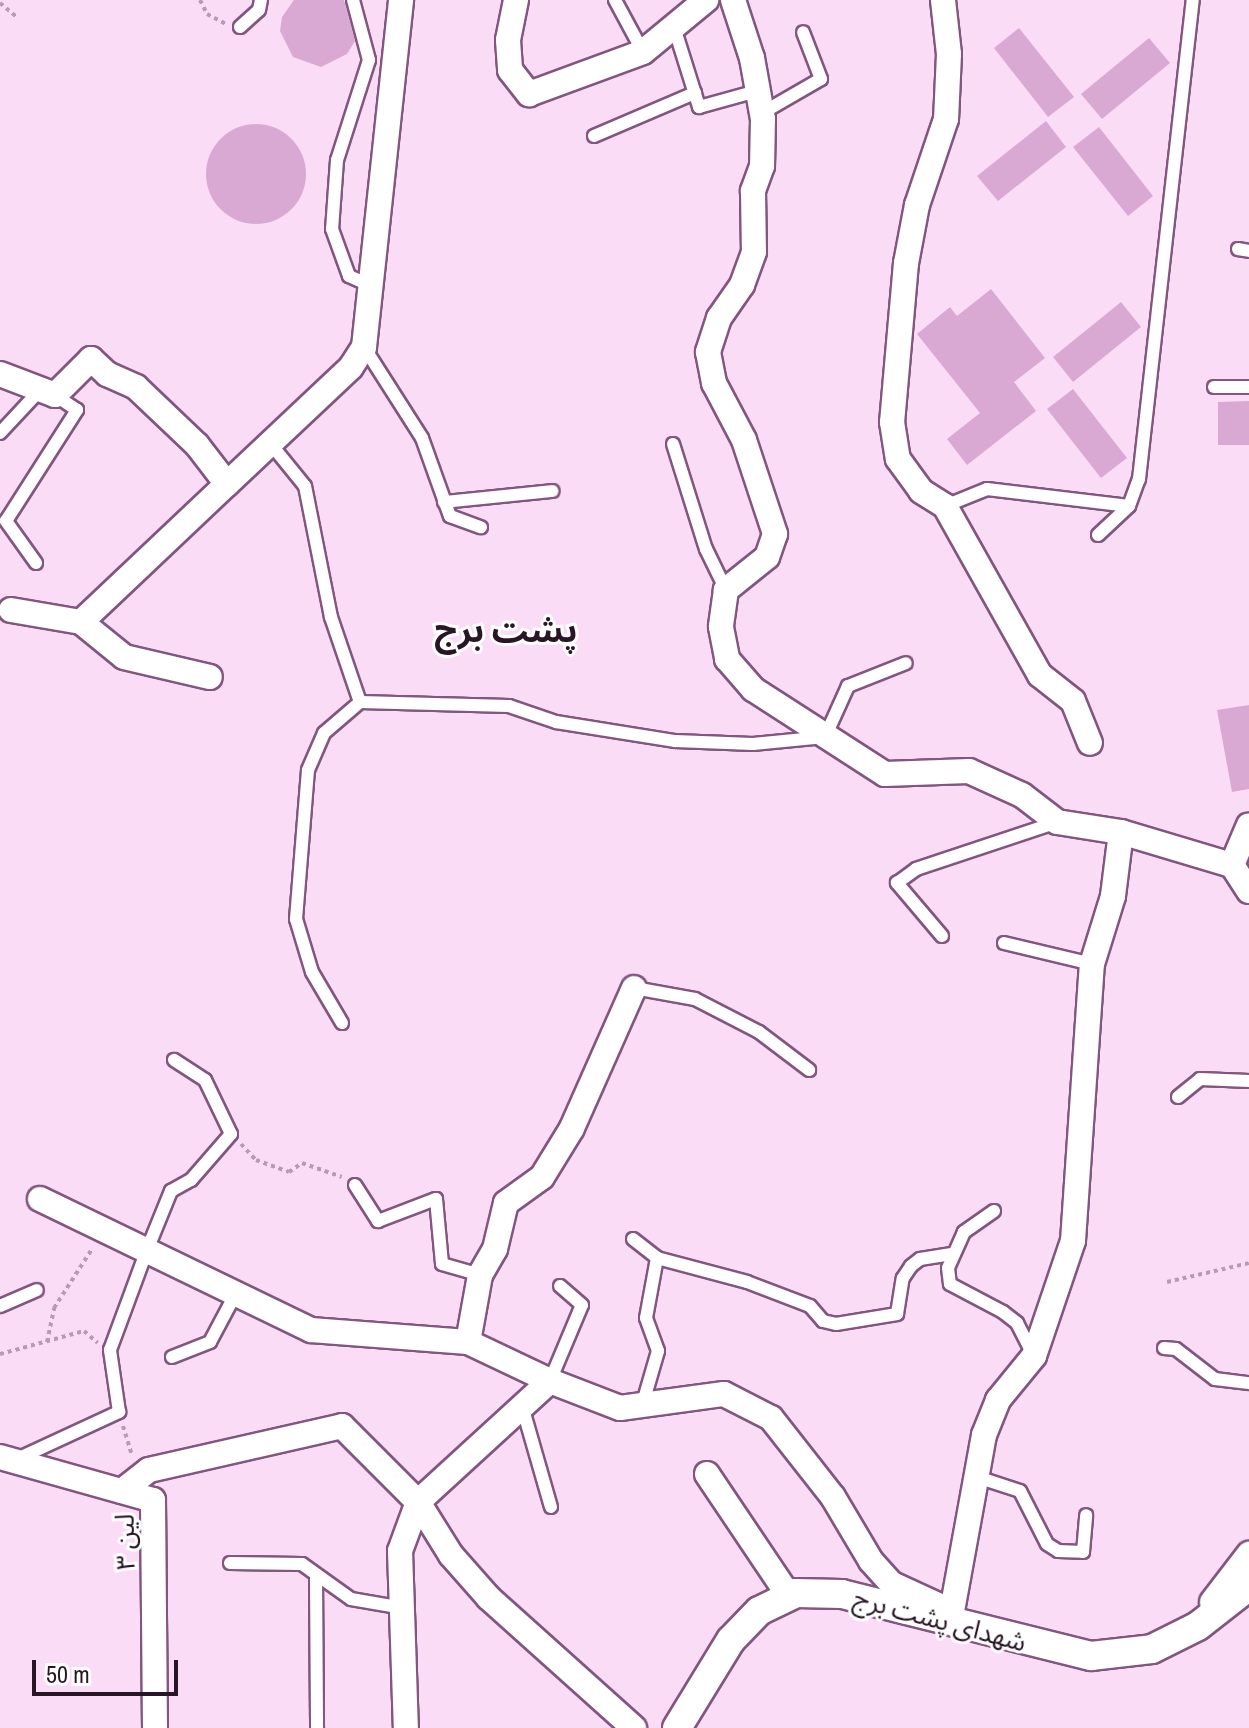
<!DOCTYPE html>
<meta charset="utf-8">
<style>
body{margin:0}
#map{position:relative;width:1249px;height:1728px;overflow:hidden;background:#fbdcf7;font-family:"Archivo Narrow","Noto Sans Arabic",sans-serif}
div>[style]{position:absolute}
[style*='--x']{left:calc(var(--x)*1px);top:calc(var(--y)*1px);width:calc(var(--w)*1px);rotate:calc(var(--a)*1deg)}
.building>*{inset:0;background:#d9a9d4}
.round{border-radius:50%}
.path>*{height:4px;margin-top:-2px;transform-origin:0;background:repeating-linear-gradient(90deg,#b69bb3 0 4px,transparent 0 8px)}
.roads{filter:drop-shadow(2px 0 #82567e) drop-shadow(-2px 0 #82567e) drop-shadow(0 2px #82567e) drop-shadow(0 -2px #82567e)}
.service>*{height:12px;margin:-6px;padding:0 6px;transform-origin:6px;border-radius:6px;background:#fff}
.minor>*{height:24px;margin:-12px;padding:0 12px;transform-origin:12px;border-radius:12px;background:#fff}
.tertiary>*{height:28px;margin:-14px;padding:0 14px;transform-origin:14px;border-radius:14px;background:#fff}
span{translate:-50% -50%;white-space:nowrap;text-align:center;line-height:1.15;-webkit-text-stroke:6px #fff;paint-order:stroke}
.street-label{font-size:26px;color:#281626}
.district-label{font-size:34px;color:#281626;font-weight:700}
.scale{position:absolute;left:32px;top:1660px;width:146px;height:36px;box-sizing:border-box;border:4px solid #281626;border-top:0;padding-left:10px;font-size:24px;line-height:28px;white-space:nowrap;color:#281626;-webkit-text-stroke:6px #fff;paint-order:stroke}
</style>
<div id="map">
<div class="building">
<i style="clip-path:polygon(294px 0,344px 0,355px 41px,347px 54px,321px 67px,293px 57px,280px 31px,282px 17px)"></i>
<i style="clip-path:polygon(1019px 28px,1074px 97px,1048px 117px,994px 48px)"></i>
<i style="clip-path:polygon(1149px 38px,1170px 63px,1102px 119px,1081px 94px)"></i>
<i style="clip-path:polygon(1046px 121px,1066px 147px,998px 201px,977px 176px)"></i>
<i class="round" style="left:206px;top:124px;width:100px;height:100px"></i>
<i style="clip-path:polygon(1099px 127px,1153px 196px,1128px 216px,1073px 147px)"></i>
<i style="clip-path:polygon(991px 289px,1045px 358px,1014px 382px,1036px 411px,967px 465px,947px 439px,980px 413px,917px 334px,950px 307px,957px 316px)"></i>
<i style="clip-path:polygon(1121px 302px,1141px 327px,1073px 382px,1053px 357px)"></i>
<i style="clip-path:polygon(1073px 389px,1127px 458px,1101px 478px,1047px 409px)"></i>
<i style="clip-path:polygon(1249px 401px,1249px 445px,1218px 445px,1218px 402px)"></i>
<i style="clip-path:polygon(1249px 705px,1249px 789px,1232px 792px,1217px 710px)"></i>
</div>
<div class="path">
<i style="--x:200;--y:0;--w:16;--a:63"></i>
<i style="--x:207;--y:14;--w:21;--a:28"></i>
<i style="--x:0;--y:3;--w:23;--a:40"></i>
<i style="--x:241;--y:1144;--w:22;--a:47"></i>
<i style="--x:256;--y:1160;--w:35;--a:20"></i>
<i style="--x:289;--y:1172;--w:16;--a:-35"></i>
<i style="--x:302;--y:1163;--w:42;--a:19.3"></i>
<i style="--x:1167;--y:1282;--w:84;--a:-13"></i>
<i style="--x:47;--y:1342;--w:35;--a:-78"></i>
<i style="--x:54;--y:1308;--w:70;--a:-57.2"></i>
<i style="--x:0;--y:1354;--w:87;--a:-15.3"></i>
<i style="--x:84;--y:1331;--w:18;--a:41"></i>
<i style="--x:123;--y:1426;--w:31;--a:73"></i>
</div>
<div class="roads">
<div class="service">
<i style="--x:353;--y:0;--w:62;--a:75.1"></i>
<i style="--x:369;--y:60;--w:105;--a:107.7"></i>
<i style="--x:337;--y:160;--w:69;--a:94.1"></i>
<i style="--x:332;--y:229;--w:50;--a:70.1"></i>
<i style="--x:349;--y:276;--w:24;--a:24"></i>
<i style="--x:615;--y:0;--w:59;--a:61.7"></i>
<i style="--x:240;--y:27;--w:25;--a:-42"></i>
<i style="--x:259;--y:10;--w:10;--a:-79"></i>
<i style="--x:674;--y:27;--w:84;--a:72.6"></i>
<i style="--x:699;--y:107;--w:60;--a:-15.4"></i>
<i style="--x:762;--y:113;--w:68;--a:-30"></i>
<i style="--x:821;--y:79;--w:50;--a:-111"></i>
<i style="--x:594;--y:136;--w:110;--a:-23.1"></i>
<i style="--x:1238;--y:249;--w:11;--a:10"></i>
<i style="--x:364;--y:347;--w:108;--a:57.5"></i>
<i style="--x:422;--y:438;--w:83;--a:70.3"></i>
<i style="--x:450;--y:516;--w:33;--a:20"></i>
<i style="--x:1214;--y:387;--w:35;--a:0"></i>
<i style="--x:0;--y:433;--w:60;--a:-47"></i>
<i style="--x:270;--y:443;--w:55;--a:50.9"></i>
<i style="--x:305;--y:486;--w:134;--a:78.8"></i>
<i style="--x:331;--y:617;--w:90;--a:71.2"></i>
<i style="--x:673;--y:444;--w:110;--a:72.6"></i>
<i style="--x:706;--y:549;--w:46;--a:64"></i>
<i style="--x:444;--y:502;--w:109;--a:-5.8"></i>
<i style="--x:945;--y:506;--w:45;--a:-22"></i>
<i style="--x:987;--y:489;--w:143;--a:6.8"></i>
<i style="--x:1098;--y:535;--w:42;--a:-43.1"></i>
<i style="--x:1129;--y:506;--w:29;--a:-70"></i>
<i style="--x:1139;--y:479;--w:482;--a:-83.6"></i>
<i style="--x:36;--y:563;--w:52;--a:-125.5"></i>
<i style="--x:6;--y:521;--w:132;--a:-57.4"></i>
<i style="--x:77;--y:410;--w:27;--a:-146"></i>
<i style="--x:942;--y:936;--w:70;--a:-130.3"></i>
<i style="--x:897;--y:883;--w:24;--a:-36"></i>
<i style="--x:916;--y:869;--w:149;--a:-18.4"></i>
<i style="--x:1004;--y:943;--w:90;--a:13.4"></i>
<i style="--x:634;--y:988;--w:62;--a:10.2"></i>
<i style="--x:695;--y:999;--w:72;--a:27.3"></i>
<i style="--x:759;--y:1032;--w:63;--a:37.2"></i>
<i style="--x:342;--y:1023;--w:59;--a:-120.5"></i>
<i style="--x:312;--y:972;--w:55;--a:-106.8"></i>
<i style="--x:296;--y:919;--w:149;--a:-85.4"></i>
<i style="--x:308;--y:770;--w:40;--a:-66.6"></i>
<i style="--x:324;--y:733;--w:48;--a:-40.7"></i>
<i style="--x:360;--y:702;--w:149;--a:1.5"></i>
<i style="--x:509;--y:706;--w:50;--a:18.8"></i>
<i style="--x:556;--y:722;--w:121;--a:9.1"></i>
<i style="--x:675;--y:741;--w:78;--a:2.2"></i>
<i style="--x:753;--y:744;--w:72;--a:-5.6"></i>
<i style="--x:825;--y:737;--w:56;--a:-65.7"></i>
<i style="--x:848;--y:686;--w:62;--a:-21.6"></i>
<i style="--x:1178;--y:1097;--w:28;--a:-39"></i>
<i style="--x:1200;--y:1079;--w:49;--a:2.3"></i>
<i style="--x:355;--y:1185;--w:43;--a:57.4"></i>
<i style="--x:378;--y:1221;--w:62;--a:-20.8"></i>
<i style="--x:436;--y:1199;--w:65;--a:84.7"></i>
<i style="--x:442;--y:1264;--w:40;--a:16"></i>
<i style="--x:994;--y:1211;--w:37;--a:145"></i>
<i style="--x:964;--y:1232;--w:39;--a:114"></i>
<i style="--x:948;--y:1268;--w:16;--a:83"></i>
<i style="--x:950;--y:1284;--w:60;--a:27.8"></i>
<i style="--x:1003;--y:1312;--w:18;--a:38"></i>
<i style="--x:1017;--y:1323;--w:34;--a:63"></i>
<i style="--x:633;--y:1239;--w:31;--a:38"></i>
<i style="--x:657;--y:1258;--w:61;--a:100.4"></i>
<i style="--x:646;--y:1318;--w:35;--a:70"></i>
<i style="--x:658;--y:1351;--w:57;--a:106.2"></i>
<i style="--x:657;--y:1258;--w:93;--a:14.9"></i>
<i style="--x:747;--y:1282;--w:67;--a:20.9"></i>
<i style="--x:810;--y:1306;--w:20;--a:49"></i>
<i style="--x:823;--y:1321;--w:13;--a:13"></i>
<i style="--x:836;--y:1324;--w:62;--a:-9.3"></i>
<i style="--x:897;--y:1314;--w:36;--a:-81"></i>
<i style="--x:903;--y:1278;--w:14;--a:-56"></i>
<i style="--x:911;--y:1266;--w:11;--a:-38"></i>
<i style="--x:920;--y:1259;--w:32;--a:-9"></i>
<i style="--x:0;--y:1306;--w:40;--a:-23.4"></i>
<i style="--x:1164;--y:1348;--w:12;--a:5"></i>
<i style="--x:1176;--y:1349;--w:49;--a:37.6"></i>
<i style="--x:1215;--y:1379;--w:34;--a:7"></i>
<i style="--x:172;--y:1357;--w:41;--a:-21.5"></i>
<i style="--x:210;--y:1342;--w:55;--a:-62"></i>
<i style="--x:550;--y:1381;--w:82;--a:-67.2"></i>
<i style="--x:582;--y:1305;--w:29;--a:-139"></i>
<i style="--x:522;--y:1406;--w:105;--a:74"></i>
<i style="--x:15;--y:1460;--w:115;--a:-24.8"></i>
<i style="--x:119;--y:1412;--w:63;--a:-98.3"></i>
<i style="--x:110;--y:1350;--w:107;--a:-69.7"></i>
<i style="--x:147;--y:1250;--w:64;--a:-67.9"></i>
<i style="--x:171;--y:1191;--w:23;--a:-29"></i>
<i style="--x:191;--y:1180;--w:61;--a:-49"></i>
<i style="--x:231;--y:1134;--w:60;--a:-115.7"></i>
<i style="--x:205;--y:1080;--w:37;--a:-147"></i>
<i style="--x:974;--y:1476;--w:48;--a:18.1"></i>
<i style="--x:1020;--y:1491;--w:59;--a:63"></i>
<i style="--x:1047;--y:1544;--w:13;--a:32"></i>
<i style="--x:1058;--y:1551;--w:25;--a:2"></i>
<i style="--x:1083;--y:1552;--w:37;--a:-85"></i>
<i style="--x:230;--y:1563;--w:72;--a:0.8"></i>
<i style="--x:302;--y:1564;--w:60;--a:35.5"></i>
<i style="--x:351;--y:1599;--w:53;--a:9.8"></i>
<i style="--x:316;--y:1578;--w:150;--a:89.6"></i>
</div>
<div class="minor">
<i style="--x:516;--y:0;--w:41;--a:101.3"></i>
<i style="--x:508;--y:40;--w:30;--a:86"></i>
<i style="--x:510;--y:70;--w:31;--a:52"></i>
<i style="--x:529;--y:94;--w:121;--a:-20.2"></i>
<i style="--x:643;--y:52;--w:82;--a:-39.5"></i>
<i style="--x:733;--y:0;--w:61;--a:71.9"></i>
<i style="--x:752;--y:58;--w:62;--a:79.8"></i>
<i style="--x:763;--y:119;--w:47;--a:91.2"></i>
<i style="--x:762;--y:166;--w:27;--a:110"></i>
<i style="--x:753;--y:191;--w:61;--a:89.1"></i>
<i style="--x:754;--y:252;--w:35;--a:110"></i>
<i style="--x:742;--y:285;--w:40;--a:124.9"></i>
<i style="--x:719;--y:318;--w:36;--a:108"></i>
<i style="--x:708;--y:352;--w:32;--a:79"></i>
<i style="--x:714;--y:383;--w:64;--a:62.2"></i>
<i style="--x:744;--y:440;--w:99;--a:71.7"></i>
<i style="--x:775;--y:534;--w:24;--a:109"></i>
<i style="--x:767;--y:557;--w:53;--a:141.2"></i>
<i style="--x:726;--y:590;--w:37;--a:98"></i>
<i style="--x:721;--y:627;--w:33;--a:79"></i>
<i style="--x:727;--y:659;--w:40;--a:49"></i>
<i style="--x:753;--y:689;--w:157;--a:32.8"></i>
<i style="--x:885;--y:774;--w:84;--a:-2"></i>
<i style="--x:969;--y:771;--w:58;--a:24.4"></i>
<i style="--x:1022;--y:795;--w:44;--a:37.6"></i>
<i style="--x:1057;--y:822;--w:65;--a:8.9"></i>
<i style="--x:1121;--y:832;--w:116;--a:16.6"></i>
<i style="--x:1232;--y:865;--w:31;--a:57"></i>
<i style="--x:943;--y:0;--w:54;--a:83.7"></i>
<i style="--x:949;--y:54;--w:65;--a:92.6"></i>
<i style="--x:946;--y:119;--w:91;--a:108.6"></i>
<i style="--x:917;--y:205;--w:59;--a:100.7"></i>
<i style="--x:906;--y:263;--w:160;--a:95"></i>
<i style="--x:892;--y:422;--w:37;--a:81"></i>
<i style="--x:898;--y:459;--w:39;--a:54"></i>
<i style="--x:921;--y:491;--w:28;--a:32"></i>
<i style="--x:945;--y:506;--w:194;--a:60.7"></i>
<i style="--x:1040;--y:675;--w:42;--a:38.2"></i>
<i style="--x:1073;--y:701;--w:45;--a:68"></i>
<i style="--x:0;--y:374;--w:59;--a:20.9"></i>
<i style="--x:55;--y:395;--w:51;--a:-45"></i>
<i style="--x:91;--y:359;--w:22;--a:43"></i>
<i style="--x:107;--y:374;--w:32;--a:24"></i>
<i style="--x:136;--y:387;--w:84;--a:43.6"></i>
<i style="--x:197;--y:445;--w:49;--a:52.4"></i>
<i style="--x:227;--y:484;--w:170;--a:-43.3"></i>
<i style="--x:351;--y:367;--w:24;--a:-57"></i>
<i style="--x:364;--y:347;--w:349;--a:-83.9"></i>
<i style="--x:11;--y:610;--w:71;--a:9.7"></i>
<i style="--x:81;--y:622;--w:201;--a:-43.4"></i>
<i style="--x:81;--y:622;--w:55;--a:39.1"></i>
<i style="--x:124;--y:657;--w:88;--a:13.1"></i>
<i style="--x:1232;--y:865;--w:43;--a:-67"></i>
<i style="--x:40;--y:1199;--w:301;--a:25.8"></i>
<i style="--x:311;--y:1330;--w:157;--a:4.4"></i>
<i style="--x:468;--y:1342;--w:91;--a:25.4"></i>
<i style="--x:550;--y:1381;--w:179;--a:137.5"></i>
<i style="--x:418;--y:1502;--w:62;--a:58.1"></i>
<i style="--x:451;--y:1555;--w:57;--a:48.5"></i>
<i style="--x:489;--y:1598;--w:195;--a:41.9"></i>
<i style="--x:468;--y:1342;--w:68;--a:-79.8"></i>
<i style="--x:480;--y:1275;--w:30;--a:-60"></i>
<i style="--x:495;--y:1249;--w:47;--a:-76.6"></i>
<i style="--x:506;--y:1203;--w:44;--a:-35.8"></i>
<i style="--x:542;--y:1177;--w:57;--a:-58.5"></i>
<i style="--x:572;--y:1128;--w:153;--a:-66.1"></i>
<i style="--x:550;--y:1381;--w:75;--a:21.1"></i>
<i style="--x:620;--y:1408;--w:105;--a:-7.7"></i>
<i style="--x:724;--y:1394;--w:53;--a:27.1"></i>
<i style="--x:771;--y:1418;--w:100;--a:51.9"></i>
<i style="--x:833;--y:1497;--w:74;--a:59.3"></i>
<i style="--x:871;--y:1561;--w:31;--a:48"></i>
<i style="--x:892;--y:1584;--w:55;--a:24.7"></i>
<i style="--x:942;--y:1607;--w:11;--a:95"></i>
<i style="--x:0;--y:1457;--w:159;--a:15.7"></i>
<i style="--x:153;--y:1500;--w:228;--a:89.5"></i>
<i style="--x:707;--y:1474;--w:147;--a:56.1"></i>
<i style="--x:122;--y:1491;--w:34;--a:-38"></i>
<i style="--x:149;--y:1470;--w:198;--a:-12.8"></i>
<i style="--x:342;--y:1426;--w:107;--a:45"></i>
<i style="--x:418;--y:1502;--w:52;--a:110.2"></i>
<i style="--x:400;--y:1551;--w:177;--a:88.1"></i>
<i style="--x:1212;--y:1602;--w:61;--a:-52.4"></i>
<i style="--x:950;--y:1622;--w:190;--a:-79.7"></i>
<i style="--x:984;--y:1435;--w:38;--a:-68"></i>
<i style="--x:998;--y:1400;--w:57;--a:-50.7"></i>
<i style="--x:1034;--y:1356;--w:121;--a:-71.3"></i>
<i style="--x:1073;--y:1241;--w:278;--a:-86.1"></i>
<i style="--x:1092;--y:964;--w:71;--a:-72.8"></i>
<i style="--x:1113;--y:896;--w:64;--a:-82.9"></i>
</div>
<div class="tertiary">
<i style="--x:677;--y:1728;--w:103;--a:-58.5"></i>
<i style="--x:731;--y:1640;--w:40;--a:-46"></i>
<i style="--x:759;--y:1611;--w:41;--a:-25.9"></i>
<i style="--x:796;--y:1593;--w:46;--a:1.2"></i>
<i style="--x:842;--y:1594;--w:257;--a:14"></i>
<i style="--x:1091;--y:1656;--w:61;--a:-6.5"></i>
<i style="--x:1152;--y:1649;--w:51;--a:-26.6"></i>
<i style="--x:1198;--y:1626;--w:65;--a:-38.1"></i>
</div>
</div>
<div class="street-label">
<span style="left:125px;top:1542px;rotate:-91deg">لین ۳</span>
<span style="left:940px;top:1620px;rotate:15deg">شهدای پشت برج</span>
</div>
<div class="district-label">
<span style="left:506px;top:631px">پشت برج</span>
</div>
<div class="scale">50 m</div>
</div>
